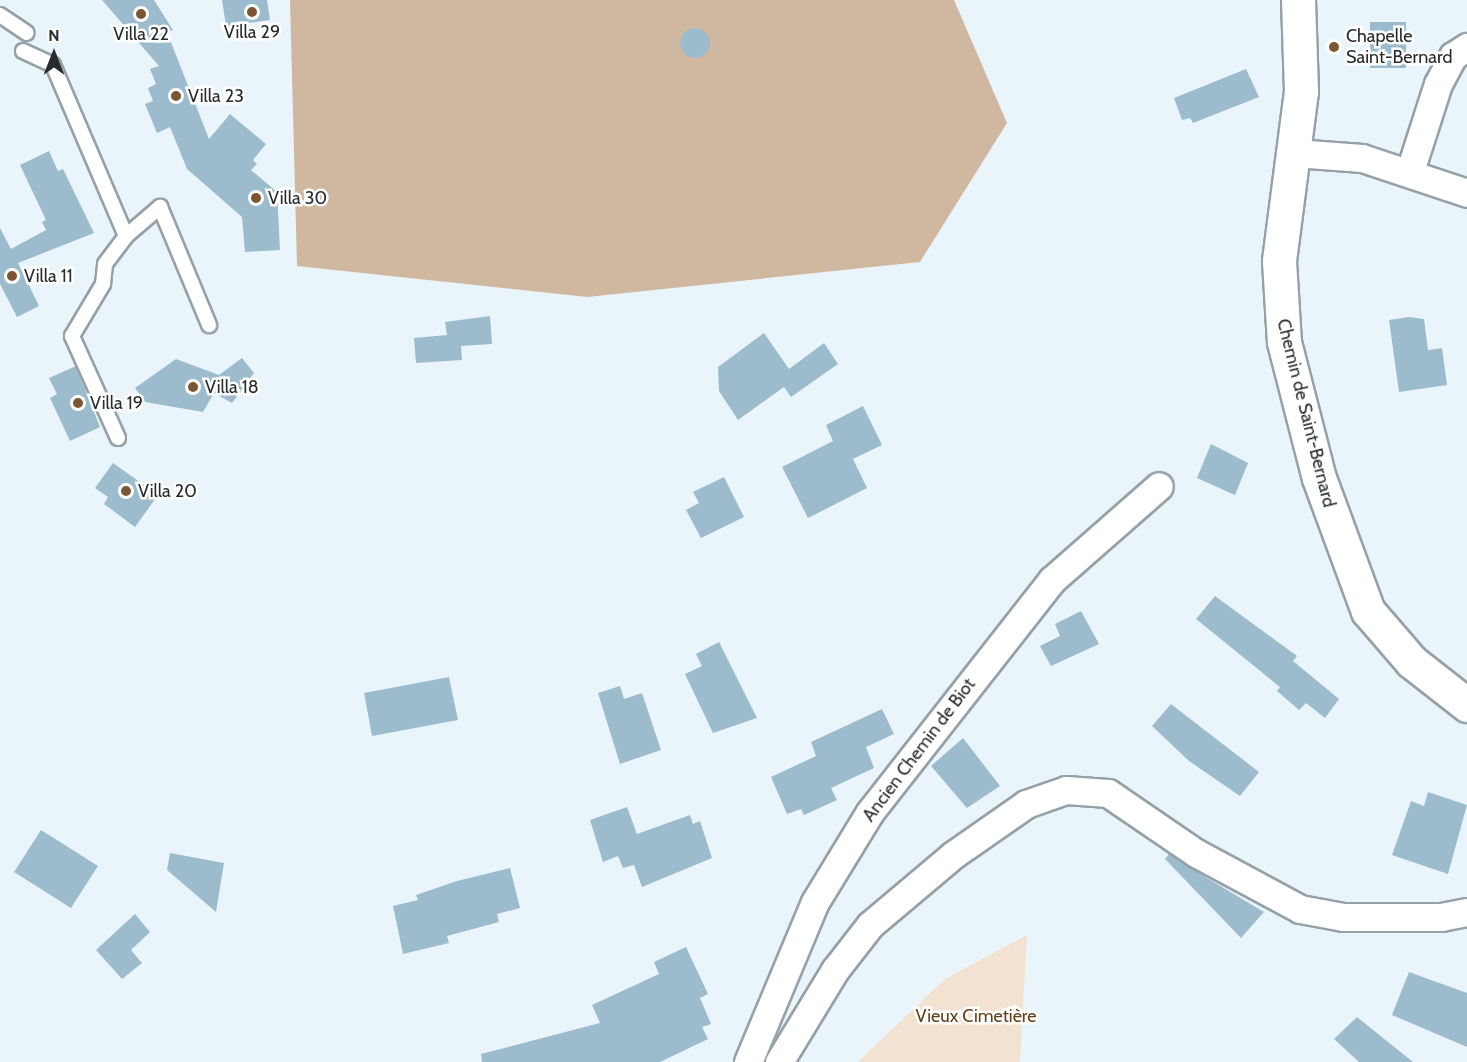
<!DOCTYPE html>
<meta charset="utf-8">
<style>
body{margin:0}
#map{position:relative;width:1467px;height:1062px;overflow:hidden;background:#eaf5fb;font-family:Cabin,sans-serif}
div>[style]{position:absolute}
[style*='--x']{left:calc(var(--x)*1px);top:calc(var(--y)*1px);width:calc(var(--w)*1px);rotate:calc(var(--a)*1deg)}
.green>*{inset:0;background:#f2e2d1}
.forest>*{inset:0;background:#d0b8a0}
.building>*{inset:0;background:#9cbccd}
.round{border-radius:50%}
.roads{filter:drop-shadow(2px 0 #96a1a7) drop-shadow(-2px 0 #96a1a7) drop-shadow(0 2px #96a1a7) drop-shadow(0 -2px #96a1a7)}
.service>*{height:14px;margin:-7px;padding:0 7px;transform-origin:7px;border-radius:7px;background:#fff}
.minor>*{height:27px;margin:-13.5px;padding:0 13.5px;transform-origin:13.5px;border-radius:13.5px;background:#fff}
.secondary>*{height:33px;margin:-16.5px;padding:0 16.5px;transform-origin:16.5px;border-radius:16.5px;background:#fff}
.dots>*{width:16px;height:16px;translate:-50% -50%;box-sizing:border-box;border:3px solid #fff;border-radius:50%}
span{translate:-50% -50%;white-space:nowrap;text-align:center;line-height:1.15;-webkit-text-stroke:5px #fff;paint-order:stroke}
.poi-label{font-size:18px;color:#272b2d}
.left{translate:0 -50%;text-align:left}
.street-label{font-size:18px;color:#272b2d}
.park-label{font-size:18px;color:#634018}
.north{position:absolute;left:24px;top:24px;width:60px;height:60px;-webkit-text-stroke:4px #fff;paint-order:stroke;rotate:0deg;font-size:16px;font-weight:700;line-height:24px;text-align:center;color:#272b2d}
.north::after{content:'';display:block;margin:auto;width:21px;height:27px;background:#272b2d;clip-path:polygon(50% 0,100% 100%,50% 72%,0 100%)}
</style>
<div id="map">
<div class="green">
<i style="clip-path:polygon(1027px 935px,1020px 1062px,858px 1062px,945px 979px)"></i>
</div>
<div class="forest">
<i style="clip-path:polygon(290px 0,954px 0,1007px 123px,920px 262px,587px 297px,297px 266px)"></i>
</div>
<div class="building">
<i style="clip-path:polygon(102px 0,154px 0,173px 30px,167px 32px,209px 139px,230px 114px,266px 144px,253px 160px,257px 164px,251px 170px,277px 192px,280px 250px,245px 252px,242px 217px,187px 169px,170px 127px,157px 133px,145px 104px,153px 101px,148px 88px,156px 84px,150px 69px,159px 66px)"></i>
<i style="clip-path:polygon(222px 0,267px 0,270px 20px,226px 26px)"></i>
<i style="clip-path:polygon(1370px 22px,1406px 22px,1406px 68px,1370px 68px)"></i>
<i class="round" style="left:680px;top:28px;width:30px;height:30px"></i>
<i style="clip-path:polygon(1246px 69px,1259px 97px,1193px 123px,1190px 118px,1182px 120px,1174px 98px)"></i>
<i style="clip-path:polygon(49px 151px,58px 171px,63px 169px,94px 233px,18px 263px,39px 306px,17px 317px,0 284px,0 228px,11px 249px,46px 230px,42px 222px,46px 220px,20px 165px)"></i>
<i style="clip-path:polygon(490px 316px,492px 344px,461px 346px,462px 360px,416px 363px,414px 338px,447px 335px,445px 322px)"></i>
<i style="clip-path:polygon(1409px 317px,1424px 319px,1428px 350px,1442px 348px,1447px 385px,1399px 392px,1389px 320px)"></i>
<i style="clip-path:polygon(764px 333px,789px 369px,824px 343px,838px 364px,791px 397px,784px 387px,738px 420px,719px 391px,718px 367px)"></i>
<i style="clip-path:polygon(242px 358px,254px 373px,232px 403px,214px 393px,203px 412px,145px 402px,135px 388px,176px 359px,219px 375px)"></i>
<i style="clip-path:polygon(76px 366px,100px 427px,70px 441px,50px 398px,57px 394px,49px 378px)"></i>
<i style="clip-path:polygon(863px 406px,882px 445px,853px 459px,867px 488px,808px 518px,782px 467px,833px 441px,826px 425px)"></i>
<i style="clip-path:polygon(1211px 444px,1248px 463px,1235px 495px,1197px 478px)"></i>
<i style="clip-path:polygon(113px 463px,158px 495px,135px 527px,104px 504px,108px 497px,95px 488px)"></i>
<i style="clip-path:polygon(724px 477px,744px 517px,701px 538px,686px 510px,699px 503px,693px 492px)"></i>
<i style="clip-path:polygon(1215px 596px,1297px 656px,1293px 661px,1339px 699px,1325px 718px,1306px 703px,1299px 710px,1277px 691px,1280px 687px,1196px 619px)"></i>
<i style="clip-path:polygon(1081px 611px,1099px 644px,1051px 666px,1040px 646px,1060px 636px,1055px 624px)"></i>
<i style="clip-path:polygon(719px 642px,757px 718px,713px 733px,685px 674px,702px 666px,696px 654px)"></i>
<i style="clip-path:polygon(449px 677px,458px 720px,372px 736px,364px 693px)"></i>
<i style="clip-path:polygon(620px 686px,624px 699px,642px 693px,661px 750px,620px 764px,598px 693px)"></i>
<i style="clip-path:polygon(1171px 704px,1259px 772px,1240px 796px,1189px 761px,1152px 726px)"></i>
<i style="clip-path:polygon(882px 709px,894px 734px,866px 747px,874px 768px,831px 788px,837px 800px,804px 815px,801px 809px,787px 814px,771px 777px,816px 756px,811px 742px)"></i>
<i style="clip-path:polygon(963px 738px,1000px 786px,967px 808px,931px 766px)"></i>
<i style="clip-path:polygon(1428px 792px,1467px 805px,1448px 874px,1392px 855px,1411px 801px,1424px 806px)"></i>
<i style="clip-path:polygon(627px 807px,637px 834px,690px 815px,693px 824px,700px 821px,712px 858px,642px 887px,634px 865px,623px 868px,618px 856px,603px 862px,590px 820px)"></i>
<i style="clip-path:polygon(41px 830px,98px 866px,71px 908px,14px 872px)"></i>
<i style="clip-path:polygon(170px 853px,224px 863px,216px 912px,167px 870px)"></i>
<i style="clip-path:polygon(1169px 854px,1187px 866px,1264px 912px,1241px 938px,1165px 859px)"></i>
<i style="clip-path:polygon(510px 868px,520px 908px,497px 914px,499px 922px,447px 936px,449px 943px,403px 954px,393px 906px,418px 900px,416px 895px,457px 881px)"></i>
<i style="clip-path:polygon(135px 914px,150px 932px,131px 950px,142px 963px,122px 979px,96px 950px)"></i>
<i style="clip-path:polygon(686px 947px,708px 994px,700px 998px,711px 1024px,702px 1027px,708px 1039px,660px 1062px,482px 1062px,481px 1054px,600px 1023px,592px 1005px,659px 974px,654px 962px)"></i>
<i style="clip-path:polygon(1409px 972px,1467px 993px,1467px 1047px,1392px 1015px)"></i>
<i style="clip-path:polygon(1357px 1017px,1413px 1062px,1359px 1062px,1334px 1039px)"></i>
</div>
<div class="roads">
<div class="service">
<i style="--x:0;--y:15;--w:32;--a:34"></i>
<i style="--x:23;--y:51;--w:33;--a:25"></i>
<i style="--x:53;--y:65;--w:186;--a:66.9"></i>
<i style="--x:126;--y:236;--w:45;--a:-40.5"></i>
<i style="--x:160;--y:207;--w:128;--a:67.4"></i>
<i style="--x:118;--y:438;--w:112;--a:-114.3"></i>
<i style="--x:72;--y:336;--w:61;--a:-59.2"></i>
<i style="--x:103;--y:284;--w:20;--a:-84"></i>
<i style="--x:105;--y:264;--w:35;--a:-53"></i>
</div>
<div class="minor">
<i style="--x:1295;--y:153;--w:67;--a:4.3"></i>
<i style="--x:1362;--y:158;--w:111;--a:18.4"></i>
<i style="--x:1410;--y:171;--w:91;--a:-72.2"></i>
<i style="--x:1438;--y:84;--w:32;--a:-62"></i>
<i style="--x:1453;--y:56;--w:17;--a:-33"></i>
<i style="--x:748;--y:1062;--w:173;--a:-67.3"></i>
<i style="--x:815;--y:902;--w:105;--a:-58.6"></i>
<i style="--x:870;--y:812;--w:295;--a:-51.9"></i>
<i style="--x:1052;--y:580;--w:142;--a:-41.3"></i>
<i style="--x:779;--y:1062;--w:108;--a:-58.7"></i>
<i style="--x:835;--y:970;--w:57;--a:-52.1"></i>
<i style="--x:870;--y:925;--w:109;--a:-40.1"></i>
<i style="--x:953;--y:855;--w:89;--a:-34.9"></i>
<i style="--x:1026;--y:804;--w:42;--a:-19.3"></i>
<i style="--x:1066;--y:790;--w:42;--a:4.1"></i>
<i style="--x:1108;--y:793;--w:107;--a:34.3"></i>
<i style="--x:1196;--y:853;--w:118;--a:28.3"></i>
<i style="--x:1300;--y:909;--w:44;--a:10.5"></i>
<i style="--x:1343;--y:917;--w:98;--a:0"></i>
<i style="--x:1441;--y:917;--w:26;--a:-11"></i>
</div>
<div class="secondary">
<i style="--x:1298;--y:0;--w:91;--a:88.1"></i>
<i style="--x:1301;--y:91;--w:171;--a:97.4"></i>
<i style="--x:1279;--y:261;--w:81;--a:86.5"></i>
<i style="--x:1284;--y:342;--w:140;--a:75.6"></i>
<i style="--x:1319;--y:478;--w:142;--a:69.8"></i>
<i style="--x:1368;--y:611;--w:67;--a:49.2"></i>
<i style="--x:1412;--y:662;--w:70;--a:38"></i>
</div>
</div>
<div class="dots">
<i style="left:252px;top:12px;background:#7a5730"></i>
<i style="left:141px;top:14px;background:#7a5730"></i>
<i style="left:1334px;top:47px;background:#7a5730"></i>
<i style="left:176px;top:96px;background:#7a5730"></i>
<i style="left:256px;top:198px;background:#7a5730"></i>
<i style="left:12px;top:276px;background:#7a5730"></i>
<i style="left:193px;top:387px;background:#7a5730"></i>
<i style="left:78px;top:403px;background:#7a5730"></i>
<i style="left:126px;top:491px;background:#7a5730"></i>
</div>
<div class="poi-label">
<span style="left:252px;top:32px">Villa 29</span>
<span style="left:141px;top:34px">Villa 22</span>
<span class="left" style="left:1346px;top:47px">Chapelle<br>Saint-Bernard</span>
<span class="left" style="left:188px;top:96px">Villa 23</span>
<span class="left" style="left:268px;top:198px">Villa 30</span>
<span class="left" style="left:24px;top:276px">Villa 11</span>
<span class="left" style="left:205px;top:387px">Villa 18</span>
<span class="left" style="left:90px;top:403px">Villa 19</span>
<span class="left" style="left:138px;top:491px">Villa 20</span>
</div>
<div class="street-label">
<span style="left:1306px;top:413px;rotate:76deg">Chemin de Saint-Bernard</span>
<span style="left:919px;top:750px;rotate:-53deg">Ancien Chemin de Biot</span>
</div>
<div class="park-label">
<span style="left:976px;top:1016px">Vieux Cimetière</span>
</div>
<div class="north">N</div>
</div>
